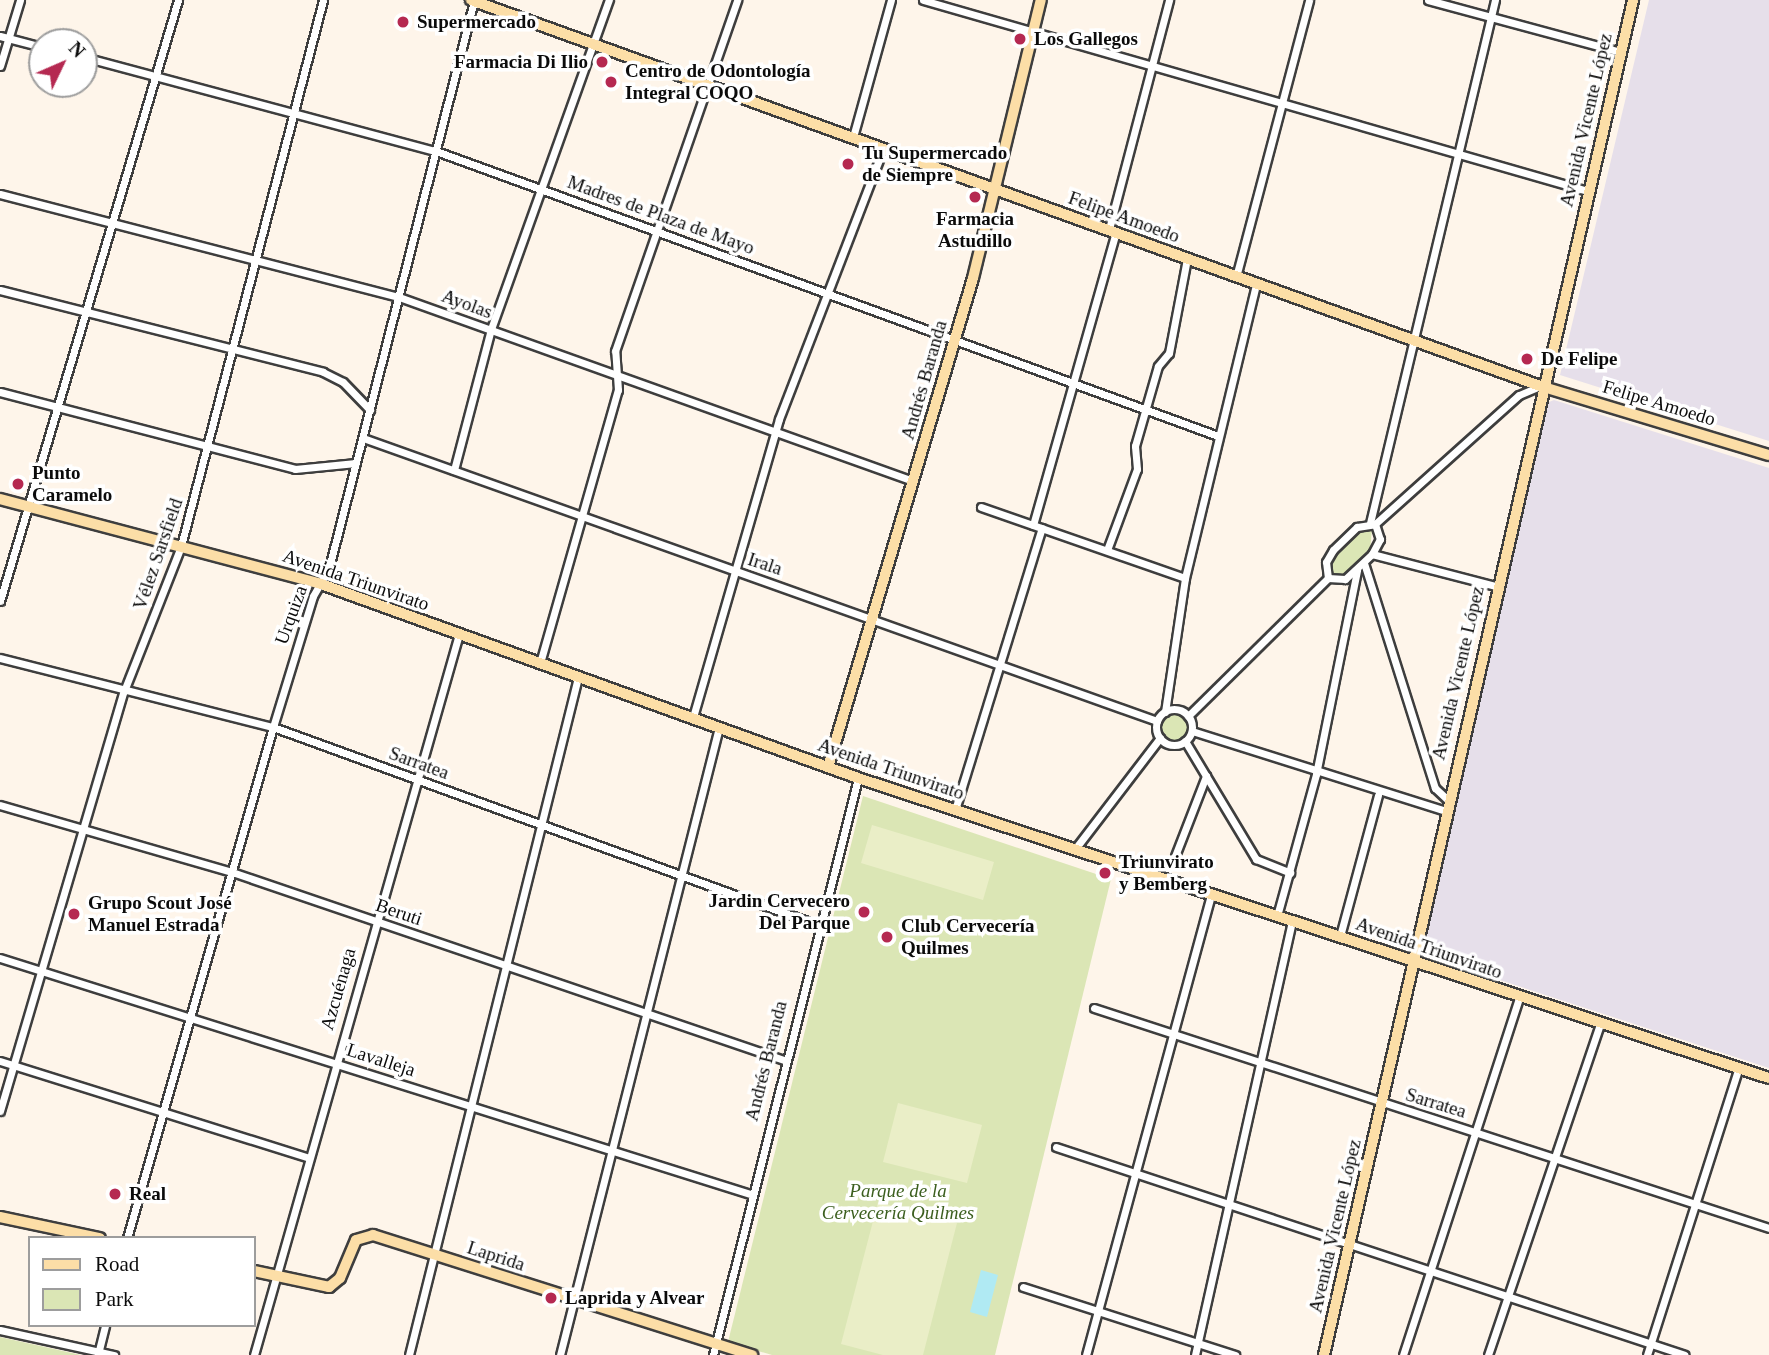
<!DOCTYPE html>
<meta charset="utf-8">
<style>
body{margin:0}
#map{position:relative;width:1769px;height:1355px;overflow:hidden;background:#fef5ea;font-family:"Times New Roman",serif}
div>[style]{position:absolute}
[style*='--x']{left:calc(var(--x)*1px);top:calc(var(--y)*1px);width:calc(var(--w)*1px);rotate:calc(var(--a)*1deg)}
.industrial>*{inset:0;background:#e6dfea}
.green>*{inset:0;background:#dbe6b5}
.round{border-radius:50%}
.pitch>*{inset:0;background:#eaeec7}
.water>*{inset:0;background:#b0eaf3}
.roads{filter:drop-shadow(2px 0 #3e3e3e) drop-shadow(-2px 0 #3e3e3e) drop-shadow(0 2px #3e3e3e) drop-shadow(0 -2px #3e3e3e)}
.street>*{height:7px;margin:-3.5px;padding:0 3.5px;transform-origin:3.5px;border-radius:3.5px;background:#fff}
.street>.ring{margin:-3.5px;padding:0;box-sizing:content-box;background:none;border:7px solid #fff;border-radius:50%}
.secondary>*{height:10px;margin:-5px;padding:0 5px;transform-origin:5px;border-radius:5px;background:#fcdea7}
.dots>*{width:19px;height:19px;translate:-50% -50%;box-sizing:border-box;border:4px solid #fff;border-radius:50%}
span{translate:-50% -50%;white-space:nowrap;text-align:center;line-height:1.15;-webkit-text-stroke:7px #fff;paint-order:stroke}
.poi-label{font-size:19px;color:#0b0b0b;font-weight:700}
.left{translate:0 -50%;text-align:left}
.right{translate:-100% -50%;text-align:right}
.street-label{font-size:19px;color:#0b0b0b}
.park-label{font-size:19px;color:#3c5f1f;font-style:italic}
.legend{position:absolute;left:28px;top:1236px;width:228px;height:91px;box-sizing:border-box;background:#fff;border:2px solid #9d9d9d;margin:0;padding:9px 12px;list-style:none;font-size:21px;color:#0b0b0b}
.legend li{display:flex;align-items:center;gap:14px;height:35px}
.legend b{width:35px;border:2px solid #9d9d9d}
.north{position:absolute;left:28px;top:28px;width:70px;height:70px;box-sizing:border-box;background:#fff;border:2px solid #9d9d9d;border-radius:50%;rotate:46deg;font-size:19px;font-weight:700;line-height:28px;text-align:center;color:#0b0b0b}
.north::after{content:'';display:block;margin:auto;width:24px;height:32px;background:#b52951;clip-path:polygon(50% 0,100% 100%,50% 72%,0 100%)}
</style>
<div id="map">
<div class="industrial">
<i style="clip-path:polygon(1649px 0,1769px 0,1769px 441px,1560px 375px)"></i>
<i style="clip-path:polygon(1554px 400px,1769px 468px,1769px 1068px,1417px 953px,1544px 404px)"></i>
</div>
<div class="green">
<i style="clip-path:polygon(1372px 528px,1370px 552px,1344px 576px,1330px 576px,1335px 553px,1359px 530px)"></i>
<i class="round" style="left:1159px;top:712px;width:30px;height:30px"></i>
<i style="clip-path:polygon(863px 796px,1111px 879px,995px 1355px,772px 1355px,728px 1342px)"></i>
<i style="clip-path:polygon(0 1337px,81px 1355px,0 1355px)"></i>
</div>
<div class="pitch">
<i style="clip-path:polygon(872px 825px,994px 862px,983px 900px,861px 863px)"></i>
<i style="clip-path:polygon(898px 1103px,982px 1125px,967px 1183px,883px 1162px)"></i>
<i style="clip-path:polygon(878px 1202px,957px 1223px,923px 1355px,883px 1355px,841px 1344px)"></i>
</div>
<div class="water">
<i style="clip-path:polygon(981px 1270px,998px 1275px,987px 1317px,970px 1312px)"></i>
</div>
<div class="roads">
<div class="street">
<i style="--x:923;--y:0;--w:692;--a:16.03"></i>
<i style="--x:1428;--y:0;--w:200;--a:15.1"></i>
<i style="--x:0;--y:36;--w:43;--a:14.7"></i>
<i style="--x:84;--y:57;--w:364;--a:15"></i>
<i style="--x:436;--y:151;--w:832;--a:20.02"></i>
<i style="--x:0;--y:66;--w:69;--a:-73.1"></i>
<i style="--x:853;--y:137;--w:142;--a:-74.5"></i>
<i style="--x:0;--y:194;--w:412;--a:14.5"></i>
<i style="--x:399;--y:297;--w:546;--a:19.7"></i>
<i style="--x:1109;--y:229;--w:237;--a:-75.3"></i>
<i style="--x:1236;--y:277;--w:286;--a:-75.2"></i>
<i style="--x:0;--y:290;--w:333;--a:14.2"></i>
<i style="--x:323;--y:372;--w:22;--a:27"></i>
<i style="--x:343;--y:382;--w:39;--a:46"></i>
<i style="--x:0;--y:392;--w:305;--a:14.6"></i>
<i style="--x:295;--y:469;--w:61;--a:-5.6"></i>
<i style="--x:363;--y:438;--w:843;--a:19.62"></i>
<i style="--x:454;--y:470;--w:146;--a:-75.3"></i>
<i style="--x:491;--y:329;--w:350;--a:-70.3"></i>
<i style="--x:981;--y:507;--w:216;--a:19.2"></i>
<i style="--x:1370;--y:523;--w:538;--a:-76.56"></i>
<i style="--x:1375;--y:524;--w:193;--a:-41.9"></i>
<i style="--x:1519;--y:395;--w:23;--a:-23"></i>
<i style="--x:1375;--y:524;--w:16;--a:72"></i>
<i style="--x:1380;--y:539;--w:17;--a:118"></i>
<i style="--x:1372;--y:554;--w:37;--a:137"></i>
<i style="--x:1345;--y:579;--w:17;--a:-177"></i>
<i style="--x:1328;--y:578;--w:16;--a:-97"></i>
<i style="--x:1326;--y:562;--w:14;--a:-60"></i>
<i style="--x:1333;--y:550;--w:33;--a:-44"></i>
<i style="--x:1357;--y:527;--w:18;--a:-9"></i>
<i style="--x:1033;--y:525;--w:305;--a:-74.2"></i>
<i style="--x:1107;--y:550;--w:86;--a:-69.7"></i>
<i style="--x:1137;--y:469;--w:23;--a:-95"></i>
<i style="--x:1135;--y:446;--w:83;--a:-74"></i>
<i style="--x:1158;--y:366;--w:17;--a:-50"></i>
<i style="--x:1169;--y:353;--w:96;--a:-79.2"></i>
<i style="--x:1372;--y:554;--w:128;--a:14.5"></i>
<i style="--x:1364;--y:563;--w:236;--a:72.5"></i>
<i style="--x:1435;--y:788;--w:16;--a:43"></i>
<i style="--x:0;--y:601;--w:627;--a:-73.5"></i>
<i style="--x:0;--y:658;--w:282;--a:14.2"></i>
<i style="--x:273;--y:727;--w:580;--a:19.97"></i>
<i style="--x:540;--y:663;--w:284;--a:-74.1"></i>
<i style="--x:618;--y:390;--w:39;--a:-94"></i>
<i style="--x:615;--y:351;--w:372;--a:-70.8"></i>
<i class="ring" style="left:1156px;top:709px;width:29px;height:29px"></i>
<i style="--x:1165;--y:712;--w:135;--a:-81.5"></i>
<i style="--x:1185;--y:578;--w:301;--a:-76.4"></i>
<i style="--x:1188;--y:716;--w:197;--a:-44.6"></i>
<i style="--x:693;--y:717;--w:310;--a:-73.9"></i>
<i style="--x:779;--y:419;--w:289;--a:-68.9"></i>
<i style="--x:1192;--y:731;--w:265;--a:17.5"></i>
<i style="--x:1185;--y:741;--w:138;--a:59"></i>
<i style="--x:1256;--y:859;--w:37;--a:22"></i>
<i style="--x:0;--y:805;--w:241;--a:16.1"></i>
<i style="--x:232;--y:872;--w:583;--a:18.81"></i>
<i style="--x:955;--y:810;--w:295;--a:-72.9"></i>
<i style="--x:1075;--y:849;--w:140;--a:-52.6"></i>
<i style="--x:1175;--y:856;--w:86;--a:-68.8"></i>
<i style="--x:1277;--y:916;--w:147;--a:-74.6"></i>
<i style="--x:1316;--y:774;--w:208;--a:-78.6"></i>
<i style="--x:1340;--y:936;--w:146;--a:-74.9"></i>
<i style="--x:0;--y:958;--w:786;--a:17.47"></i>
<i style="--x:1094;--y:1008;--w:710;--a:18.05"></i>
<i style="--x:0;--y:1061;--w:321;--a:17.4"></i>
<i style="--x:0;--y:1111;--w:438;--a:-73.6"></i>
<i style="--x:124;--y:691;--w:156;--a:-68.5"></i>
<i style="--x:181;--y:546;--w:564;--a:-75.42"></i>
<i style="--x:1056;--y:1147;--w:662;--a:18.3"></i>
<i style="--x:127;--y:1238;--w:531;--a:-74.05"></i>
<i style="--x:273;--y:727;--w:137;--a:-73"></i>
<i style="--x:313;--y:596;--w:32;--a:-60"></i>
<i style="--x:329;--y:568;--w:585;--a:-75.66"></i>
<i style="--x:1023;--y:1287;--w:223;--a:17.8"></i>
<i style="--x:0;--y:1330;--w:117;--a:12.4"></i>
<i style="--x:98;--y:1354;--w:30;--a:-76"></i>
<i style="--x:254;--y:1355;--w:750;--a:-74.13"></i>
<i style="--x:409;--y:1355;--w:699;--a:-76"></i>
<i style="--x:560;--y:1355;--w:648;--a:-75.79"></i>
<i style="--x:713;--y:1355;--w:595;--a:-75.89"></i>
<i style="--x:1086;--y:1355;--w:478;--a:-74.8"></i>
<i style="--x:1195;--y:1355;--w:445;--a:-77.4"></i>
<i style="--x:1403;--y:1355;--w:376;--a:-72"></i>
<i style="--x:1488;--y:1355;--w:349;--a:-71.3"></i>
<i style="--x:1647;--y:1355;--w:300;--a:-72.3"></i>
</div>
<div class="secondary">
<i style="--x:471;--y:0;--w:1137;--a:19.85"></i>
<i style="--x:1540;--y:386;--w:239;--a:16.8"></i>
<i style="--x:0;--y:499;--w:332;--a:14.8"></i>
<i style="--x:321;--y:584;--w:571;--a:19.86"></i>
<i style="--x:858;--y:778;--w:959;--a:18.23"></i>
<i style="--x:828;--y:767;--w:510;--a:-73.48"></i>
<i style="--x:973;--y:278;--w:286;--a:-76.3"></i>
<i style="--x:0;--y:1217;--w:102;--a:11.9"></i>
<i style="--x:254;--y:1271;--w:77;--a:12"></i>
<i style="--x:329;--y:1287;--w:14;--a:-39"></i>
<i style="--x:340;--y:1278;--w:41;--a:-67.2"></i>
<i style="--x:356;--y:1240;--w:18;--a:-16"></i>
<i style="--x:373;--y:1235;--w:398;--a:17.6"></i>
<i style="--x:1324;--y:1355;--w:1390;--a:-77.15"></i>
</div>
</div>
<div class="dots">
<i style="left:403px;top:22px;background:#b52951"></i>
<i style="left:1020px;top:39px;background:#b52951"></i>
<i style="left:602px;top:62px;background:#b52951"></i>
<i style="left:611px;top:82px;background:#b52951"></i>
<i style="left:848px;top:164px;background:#b52951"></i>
<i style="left:975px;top:197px;background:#b52951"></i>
<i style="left:1527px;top:359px;background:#b52951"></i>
<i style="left:18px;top:484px;background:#b52951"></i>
<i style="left:1105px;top:873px;background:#b52951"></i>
<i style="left:864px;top:912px;background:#b52951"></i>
<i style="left:74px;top:914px;background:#b52951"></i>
<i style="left:887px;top:937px;background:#b52951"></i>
<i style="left:115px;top:1194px;background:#b52951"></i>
<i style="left:551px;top:1298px;background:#b52951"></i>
</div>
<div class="poi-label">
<span class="left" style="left:417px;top:22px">Supermercado</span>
<span class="left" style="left:1034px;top:39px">Los Gallegos</span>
<span class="right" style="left:588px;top:62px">Farmacia Di Ilio</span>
<span class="left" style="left:625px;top:82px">Centro de Odontología<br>Integral COQO</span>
<span class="left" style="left:862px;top:164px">Tu Supermercado<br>de Siempre</span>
<span style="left:975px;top:230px">Farmacia<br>Astudillo</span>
<span class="left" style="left:1541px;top:359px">De Felipe</span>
<span class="left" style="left:32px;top:484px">Punto<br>Caramelo</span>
<span class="left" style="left:1119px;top:873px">Triunvirato<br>y Bemberg</span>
<span class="right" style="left:850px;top:912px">Jardin Cervecero<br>Del Parque</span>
<span class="left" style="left:88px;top:914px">Grupo Scout José<br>Manuel Estrada</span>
<span class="left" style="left:901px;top:937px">Club Cervecería<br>Quilmes</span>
<span class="left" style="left:129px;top:1194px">Real</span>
<span class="left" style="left:565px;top:1298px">Laprida y Alvear</span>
</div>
<div class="street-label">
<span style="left:1586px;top:120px;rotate:-77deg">Avenida Vicente López</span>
<span style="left:661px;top:215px;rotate:20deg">Madres de Plaza de Mayo</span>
<span style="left:1124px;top:217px;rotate:20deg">Felipe Amoedo</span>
<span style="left:467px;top:304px;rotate:20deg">Ayolas</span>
<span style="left:924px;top:380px;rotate:-74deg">Andrés Baranda</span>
<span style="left:1659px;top:403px;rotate:17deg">Felipe Amoedo</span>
<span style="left:158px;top:554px;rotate:-71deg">Vélez Sarsfield</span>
<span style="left:765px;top:564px;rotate:18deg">Irala</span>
<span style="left:356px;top:580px;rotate:19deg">Avenida Triunvirato</span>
<span style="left:291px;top:615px;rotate:-70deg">Urquiza</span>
<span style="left:1458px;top:673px;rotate:-77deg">Avenida Vicente López</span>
<span style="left:419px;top:763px;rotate:20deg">Sarratea</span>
<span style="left:891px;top:769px;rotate:19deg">Avenida Triunvirato</span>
<span style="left:399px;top:912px;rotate:19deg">Beruti</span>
<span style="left:1429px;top:948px;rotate:19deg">Avenida Triunvirato</span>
<span style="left:338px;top:989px;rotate:-74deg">Azcuénaga</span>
<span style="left:381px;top:1060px;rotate:18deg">Lavalleja</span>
<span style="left:766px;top:1061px;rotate:-76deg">Andrés Baranda</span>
<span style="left:1436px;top:1103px;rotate:17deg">Sarratea</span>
<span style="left:1335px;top:1226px;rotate:-77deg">Avenida Vicente López</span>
<span style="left:496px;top:1256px;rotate:18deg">Laprida</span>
</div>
<div class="park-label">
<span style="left:898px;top:1202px">Parque de la<br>Cervecería Quilmes</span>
</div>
<ul class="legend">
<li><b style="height:9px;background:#fcdea7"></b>Road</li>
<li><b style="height:19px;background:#dbe6b5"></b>Park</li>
</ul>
<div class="north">N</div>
</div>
